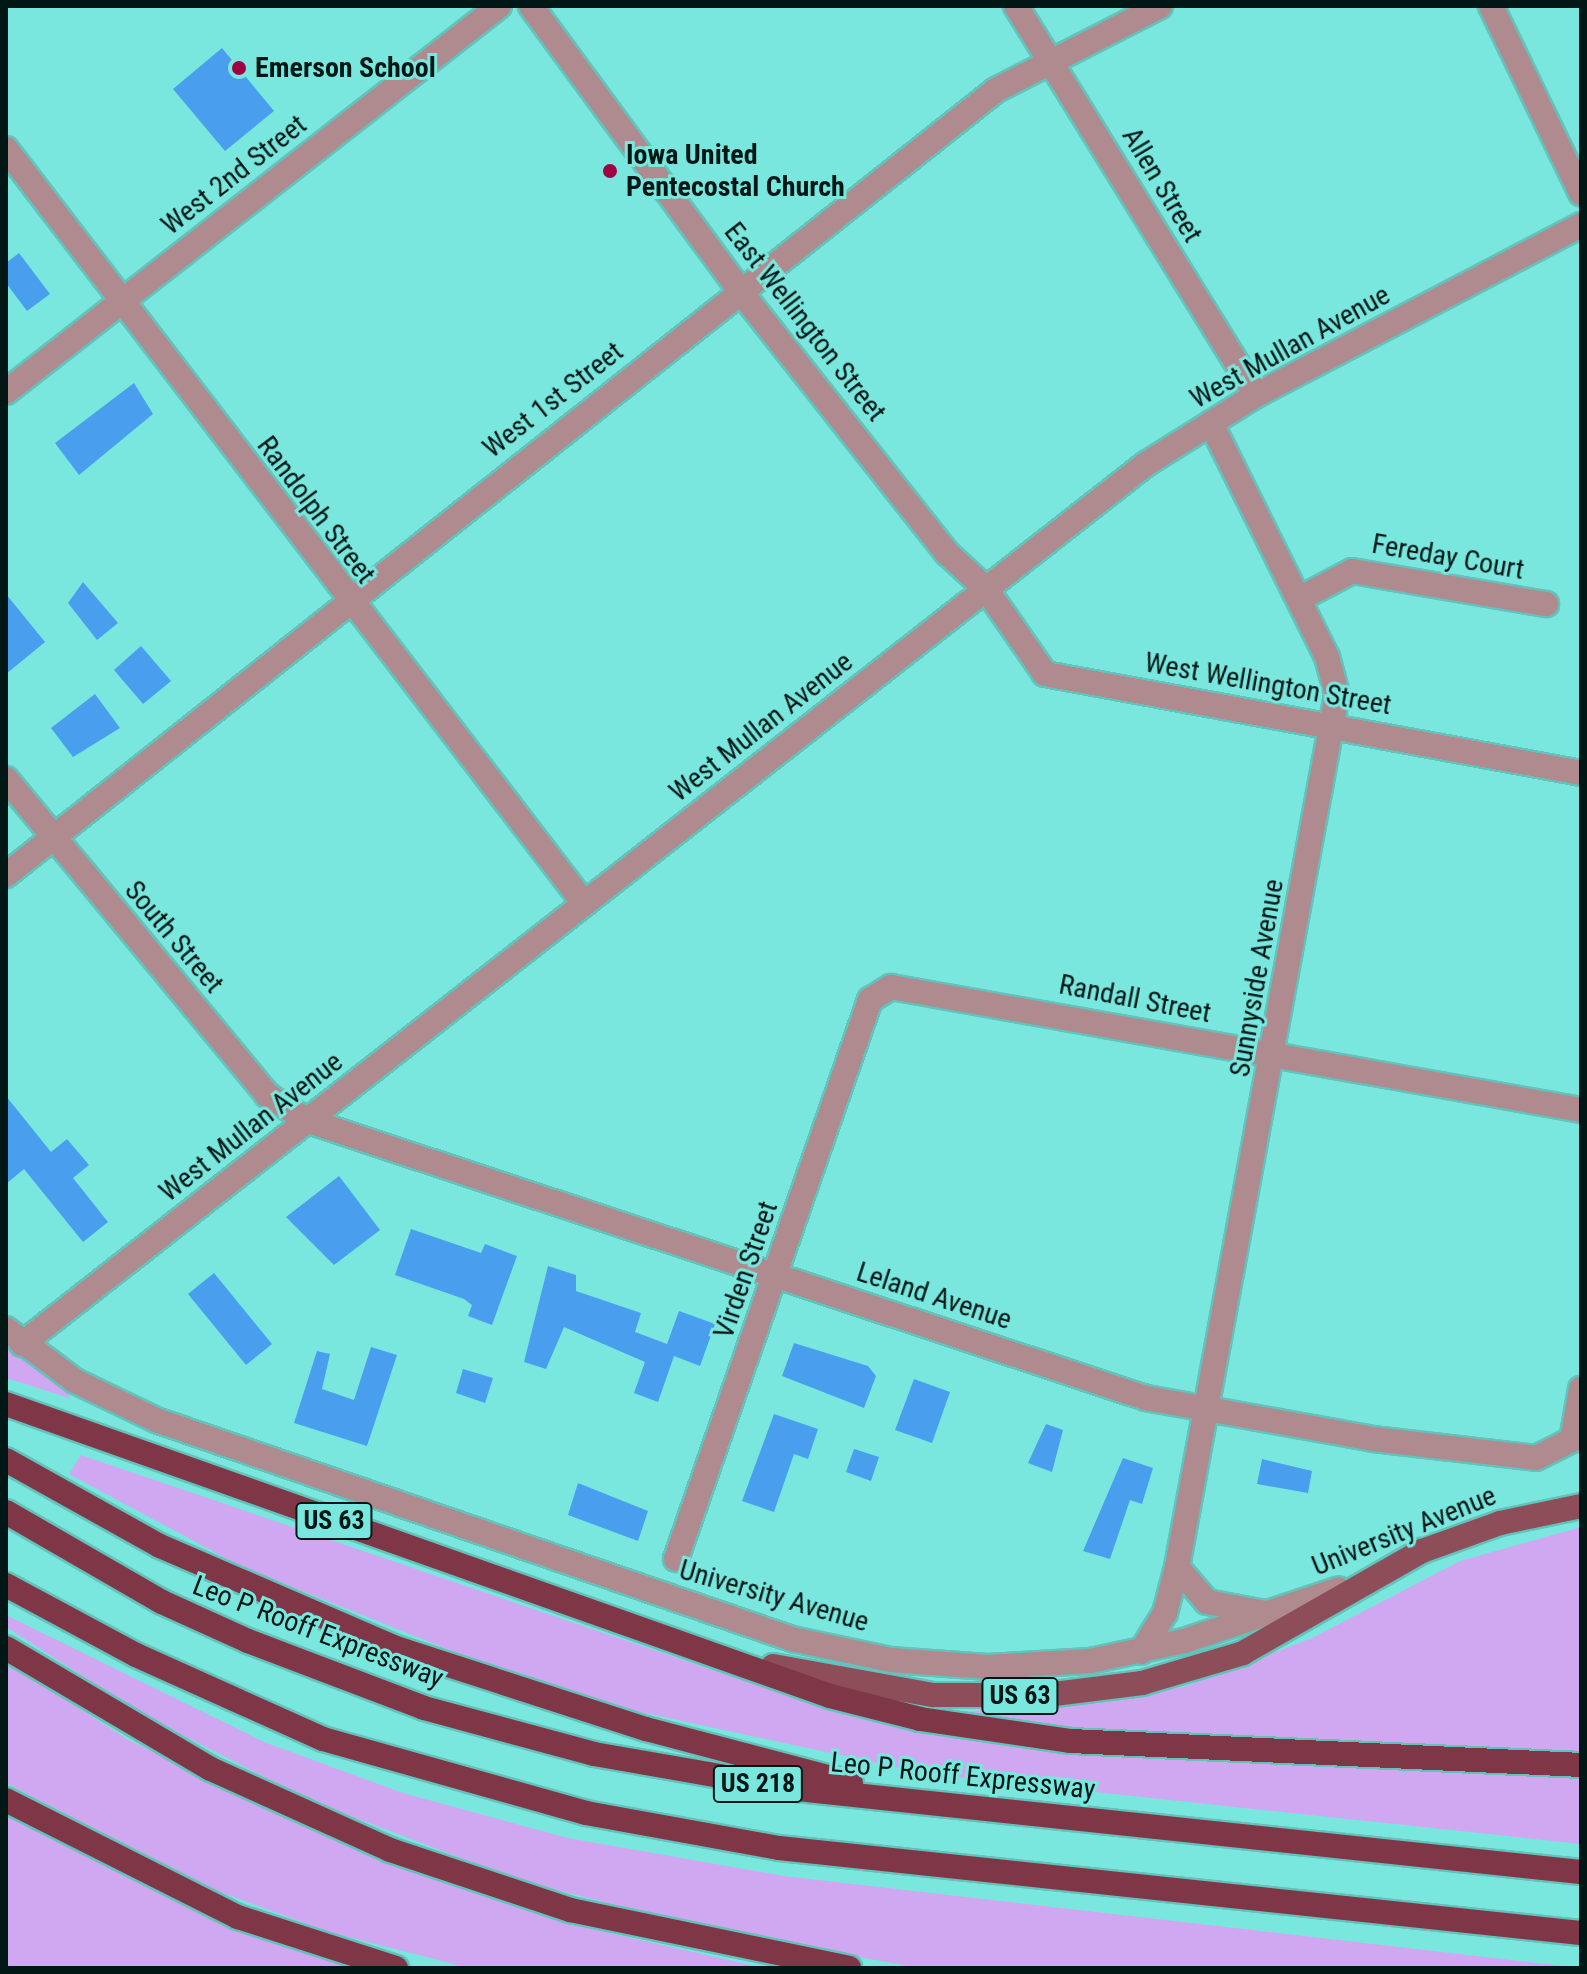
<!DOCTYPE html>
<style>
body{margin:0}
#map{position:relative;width:1587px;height:1974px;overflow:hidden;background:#7ae7df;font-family:"Roboto Condensed",sans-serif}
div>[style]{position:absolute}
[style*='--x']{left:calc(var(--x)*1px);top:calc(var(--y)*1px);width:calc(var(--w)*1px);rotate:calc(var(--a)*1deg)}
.green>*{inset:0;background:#d0a8f1}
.building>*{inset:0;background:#499fee}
.roads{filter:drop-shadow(2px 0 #64c2bb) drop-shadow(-2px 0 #64c2bb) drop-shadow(0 2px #64c2bb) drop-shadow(0 -2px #64c2bb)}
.minor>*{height:24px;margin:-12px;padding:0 12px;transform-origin:12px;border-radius:12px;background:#af8a8f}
.major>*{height:24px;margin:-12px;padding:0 12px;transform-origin:12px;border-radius:12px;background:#8d4d59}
.highway>*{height:24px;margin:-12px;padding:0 12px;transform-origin:12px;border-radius:12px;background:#7f3646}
.dots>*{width:22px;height:22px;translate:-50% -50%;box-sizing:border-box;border:4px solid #7ae7df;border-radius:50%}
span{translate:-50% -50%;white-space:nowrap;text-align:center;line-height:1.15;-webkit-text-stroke:6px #7ae7df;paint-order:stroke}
.shield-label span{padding:2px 6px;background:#7ae7df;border:2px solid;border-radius:6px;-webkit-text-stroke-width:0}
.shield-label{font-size:26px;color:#011715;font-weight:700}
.poi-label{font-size:28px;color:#011715;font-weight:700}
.left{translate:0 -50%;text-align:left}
.street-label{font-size:28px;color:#011715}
.frame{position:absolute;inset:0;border:8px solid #011715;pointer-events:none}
</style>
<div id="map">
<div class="green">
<i style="clip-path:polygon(6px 1347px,68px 1392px,69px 1398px,6px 1378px)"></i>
<i style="clip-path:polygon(81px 1455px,777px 1692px,924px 1731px,1064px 1753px,1581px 1776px,1581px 1844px,928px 1774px,622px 1708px,477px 1661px,242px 1567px,69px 1474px)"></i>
<i style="clip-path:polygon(1581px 1527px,1581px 1752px,1062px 1729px,948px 1712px,1082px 1705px,1184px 1687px,1312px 1638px,1460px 1561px)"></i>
<i style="clip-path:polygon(6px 1615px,264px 1742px,403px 1793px,568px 1838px,784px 1876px,1581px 1968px,920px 1968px,726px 1933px,521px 1881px,311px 1801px,145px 1716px,6px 1627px)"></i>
<i style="clip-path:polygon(6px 1662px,127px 1739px,364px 1854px,565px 1923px,764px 1968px,469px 1968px,329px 1932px,201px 1885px,6px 1783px)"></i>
<i style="clip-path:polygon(6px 1816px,211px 1919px,357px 1968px,6px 1968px)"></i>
</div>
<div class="building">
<i style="clip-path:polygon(222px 48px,274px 111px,225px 151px,173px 89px)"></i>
<i style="clip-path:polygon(19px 253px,50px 294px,27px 311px,6px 283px,6px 263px)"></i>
<i style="clip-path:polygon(134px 383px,153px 414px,79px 475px,55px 443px)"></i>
<i style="clip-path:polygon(83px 582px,118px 623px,97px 640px,68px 603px)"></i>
<i style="clip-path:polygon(6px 594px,45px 642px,6px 674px)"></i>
<i style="clip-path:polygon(141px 646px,171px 681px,143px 704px,114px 670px)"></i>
<i style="clip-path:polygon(95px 694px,120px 728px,73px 757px,51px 728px)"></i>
<i style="clip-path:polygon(6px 1096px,51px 1152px,67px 1139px,89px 1165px,73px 1178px,108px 1222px,83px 1242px,24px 1169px,6px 1184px)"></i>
<i style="clip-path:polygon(339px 1176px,380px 1230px,334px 1265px,286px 1217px)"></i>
<i style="clip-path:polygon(411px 1229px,481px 1253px,485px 1244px,517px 1256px,492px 1325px,468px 1316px,472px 1305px,464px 1299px,395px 1275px)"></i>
<i style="clip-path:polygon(548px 1266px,576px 1275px,576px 1291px,641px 1313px,635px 1332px,667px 1344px,679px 1311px,715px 1324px,700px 1366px,674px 1356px,658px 1402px,634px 1393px,645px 1362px,564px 1327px,546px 1369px,524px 1362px)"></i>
<i style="clip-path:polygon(214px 1273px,272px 1344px,246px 1365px,188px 1294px)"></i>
<i style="clip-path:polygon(794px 1343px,868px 1366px,876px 1376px,864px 1408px,782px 1376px)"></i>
<i style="clip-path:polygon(371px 1347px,397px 1355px,367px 1446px,294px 1423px,317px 1351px,330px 1354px,322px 1389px,354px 1400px)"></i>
<i style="clip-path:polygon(463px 1369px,493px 1378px,485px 1403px,456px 1393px)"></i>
<i style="clip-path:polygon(914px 1379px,950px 1392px,932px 1443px,895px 1430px)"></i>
<i style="clip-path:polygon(774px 1414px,818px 1429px,808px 1459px,794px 1454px,774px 1512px,742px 1501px)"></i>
<i style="clip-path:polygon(1046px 1424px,1063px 1430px,1052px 1472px,1028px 1463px)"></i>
<i style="clip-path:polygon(854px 1449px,879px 1457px,871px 1481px,846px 1472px)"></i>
<i style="clip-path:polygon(1123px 1458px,1153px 1468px,1142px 1504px,1130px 1500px,1110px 1559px,1083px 1551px)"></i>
<i style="clip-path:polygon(1262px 1459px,1312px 1471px,1308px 1493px,1257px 1484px)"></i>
<i style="clip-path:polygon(578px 1483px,648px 1511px,638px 1541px,568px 1515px)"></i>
</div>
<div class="roads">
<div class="minor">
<i style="--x:531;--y:6;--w:353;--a:53.7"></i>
<i style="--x:740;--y:291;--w:334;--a:51.7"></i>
<i style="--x:947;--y:553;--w:53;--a:42.7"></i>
<i style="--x:986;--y:589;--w:103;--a:55.2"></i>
<i style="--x:1045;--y:674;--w:545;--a:10.46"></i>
<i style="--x:1016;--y:6;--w:457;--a:58.3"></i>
<i style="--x:1491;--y:6;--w:208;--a:64.3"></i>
<i style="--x:6;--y:149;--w:950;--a:52.53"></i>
<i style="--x:6;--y:392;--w:626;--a:-38.06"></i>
<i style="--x:1299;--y:599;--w:60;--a:-27.8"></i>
<i style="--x:1352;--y:571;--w:197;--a:9.7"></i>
<i style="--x:6;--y:779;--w:410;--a:50.4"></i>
<i style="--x:267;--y:1095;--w:49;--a:32.4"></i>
<i style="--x:308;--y:1121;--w:883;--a:18.29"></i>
<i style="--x:1146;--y:1398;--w:231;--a:10.2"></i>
<i style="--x:1373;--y:1439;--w:164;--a:6.6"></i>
<i style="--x:1536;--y:1458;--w:40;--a:-26.6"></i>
<i style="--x:1572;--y:1440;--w:52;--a:-80"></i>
<i style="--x:6;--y:875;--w:1263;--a:-38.41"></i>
<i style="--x:996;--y:90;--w:184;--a:-27.1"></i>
<i style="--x:6;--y:1329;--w:86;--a:37"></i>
<i style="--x:75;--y:1381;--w:90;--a:25.7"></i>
<i style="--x:156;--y:1420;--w:673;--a:19"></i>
<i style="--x:792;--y:1639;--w:101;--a:12"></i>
<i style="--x:891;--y:1660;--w:97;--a:4.1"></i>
<i style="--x:988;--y:1667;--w:102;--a:-3.4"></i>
<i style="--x:1090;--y:1661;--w:96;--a:-12"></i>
<i style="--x:1184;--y:1641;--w:163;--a:-18.5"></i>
<i style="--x:22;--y:1344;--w:1428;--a:-38.06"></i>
<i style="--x:1146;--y:464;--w:130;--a:-32.1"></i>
<i style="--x:1256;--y:395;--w:367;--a:-27.6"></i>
<i style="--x:676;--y:1559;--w:592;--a:-70.86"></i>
<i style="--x:870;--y:1000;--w:25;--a:-32"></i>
<i style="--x:891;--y:987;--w:701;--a:10.11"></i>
<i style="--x:1177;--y:1567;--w:46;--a:49.4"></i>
<i style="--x:1207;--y:1602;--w:59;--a:10.7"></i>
<i style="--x:1141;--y:1652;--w:46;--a:-58.4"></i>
<i style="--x:1165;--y:1613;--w:48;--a:-75.4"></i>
<i style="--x:1177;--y:1567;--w:888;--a:-79.61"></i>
<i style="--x:1337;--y:694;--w:38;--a:-105"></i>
<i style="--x:1327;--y:657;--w:261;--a:-116.4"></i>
</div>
<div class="major">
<i style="--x:773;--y:1666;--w:163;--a:10.3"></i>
<i style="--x:933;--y:1695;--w:113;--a:0"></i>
<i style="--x:1046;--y:1695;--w:97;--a:-7.1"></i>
<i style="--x:1142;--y:1683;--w:105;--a:-16.5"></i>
<i style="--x:1243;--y:1653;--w:206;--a:-29.7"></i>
<i style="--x:1422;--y:1551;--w:83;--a:-19.7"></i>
<i style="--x:1500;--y:1523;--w:83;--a:-11.9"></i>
</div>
<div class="highway">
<i style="--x:6;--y:1404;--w:874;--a:19.51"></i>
<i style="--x:830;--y:1696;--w:93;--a:14.3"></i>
<i style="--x:920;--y:1719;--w:153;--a:8.3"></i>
<i style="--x:1071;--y:1741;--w:511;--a:2.69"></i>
<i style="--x:6;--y:1460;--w:176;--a:29.2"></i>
<i style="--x:160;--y:1546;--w:254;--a:23.4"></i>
<i style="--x:393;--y:1647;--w:266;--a:18"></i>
<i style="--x:646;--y:1729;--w:212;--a:14.8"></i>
<i style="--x:6;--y:1512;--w:180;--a:30"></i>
<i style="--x:162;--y:1602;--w:94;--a:24.4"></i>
<i style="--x:248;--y:1641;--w:188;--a:20.8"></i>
<i style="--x:424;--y:1708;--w:176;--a:15.1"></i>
<i style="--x:594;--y:1754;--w:197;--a:9.9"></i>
<i style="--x:788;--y:1788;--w:797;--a:6.05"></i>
<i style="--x:6;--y:1585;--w:148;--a:28.3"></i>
<i style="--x:136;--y:1655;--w:205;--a:24.2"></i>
<i style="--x:323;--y:1739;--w:273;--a:15.7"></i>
<i style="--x:586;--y:1813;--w:196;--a:10.3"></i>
<i style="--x:779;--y:1848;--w:806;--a:6.05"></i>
<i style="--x:6;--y:1648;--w:238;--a:30.6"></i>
<i style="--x:211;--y:1769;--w:196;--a:24.3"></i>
<i style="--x:390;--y:1850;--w:190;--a:18.4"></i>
<i style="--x:570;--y:1910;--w:285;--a:11.7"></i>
<i style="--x:6;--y:1800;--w:260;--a:26.8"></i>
<i style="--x:238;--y:1917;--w:166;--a:17.9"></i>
</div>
</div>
<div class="dots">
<i style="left:239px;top:68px;background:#a00341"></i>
<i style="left:610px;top:171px;background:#a00341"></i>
</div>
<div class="shield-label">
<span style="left:334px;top:1521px">US 63</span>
<span style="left:1020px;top:1696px">US 63</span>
<span style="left:758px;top:1784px">US 218</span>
</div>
<div class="poi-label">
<span class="left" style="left:255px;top:68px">Emerson School</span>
<span class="left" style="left:626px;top:171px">Iowa United<br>Pentecostal Church</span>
</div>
<div class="street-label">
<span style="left:234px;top:175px;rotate:-38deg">West 2nd Street</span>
<span style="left:1162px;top:185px;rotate:59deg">Allen Street</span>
<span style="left:805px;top:322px;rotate:52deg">East Wellington Street</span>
<span style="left:1290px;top:347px;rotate:-29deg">West Mullan Avenue</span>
<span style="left:553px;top:400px;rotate:-38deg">West 1st Street</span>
<span style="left:316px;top:510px;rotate:53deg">Randolph Street</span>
<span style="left:1448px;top:557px;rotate:10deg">Fereday Court</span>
<span style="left:1268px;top:684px;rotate:10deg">West Wellington Street</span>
<span style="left:761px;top:727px;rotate:-38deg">West Mullan Avenue</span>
<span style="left:174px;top:937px;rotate:50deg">South Street</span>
<span style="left:1257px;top:978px;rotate:-80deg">Sunnyside Avenue</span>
<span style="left:1135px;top:999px;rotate:11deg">Randall Street</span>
<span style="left:251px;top:1127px;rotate:-38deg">West Mullan Avenue</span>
<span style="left:746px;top:1270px;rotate:-71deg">Virden Street</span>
<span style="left:934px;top:1296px;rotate:18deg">Leland Avenue</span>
<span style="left:1404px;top:1531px;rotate:-22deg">University Avenue</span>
<span style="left:774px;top:1596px;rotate:16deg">University Avenue</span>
<span style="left:318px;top:1632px;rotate:21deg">Leo P Rooff Expressway</span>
<span style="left:963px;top:1776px;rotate:6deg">Leo P Rooff Expressway</span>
</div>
<div class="frame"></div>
</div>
